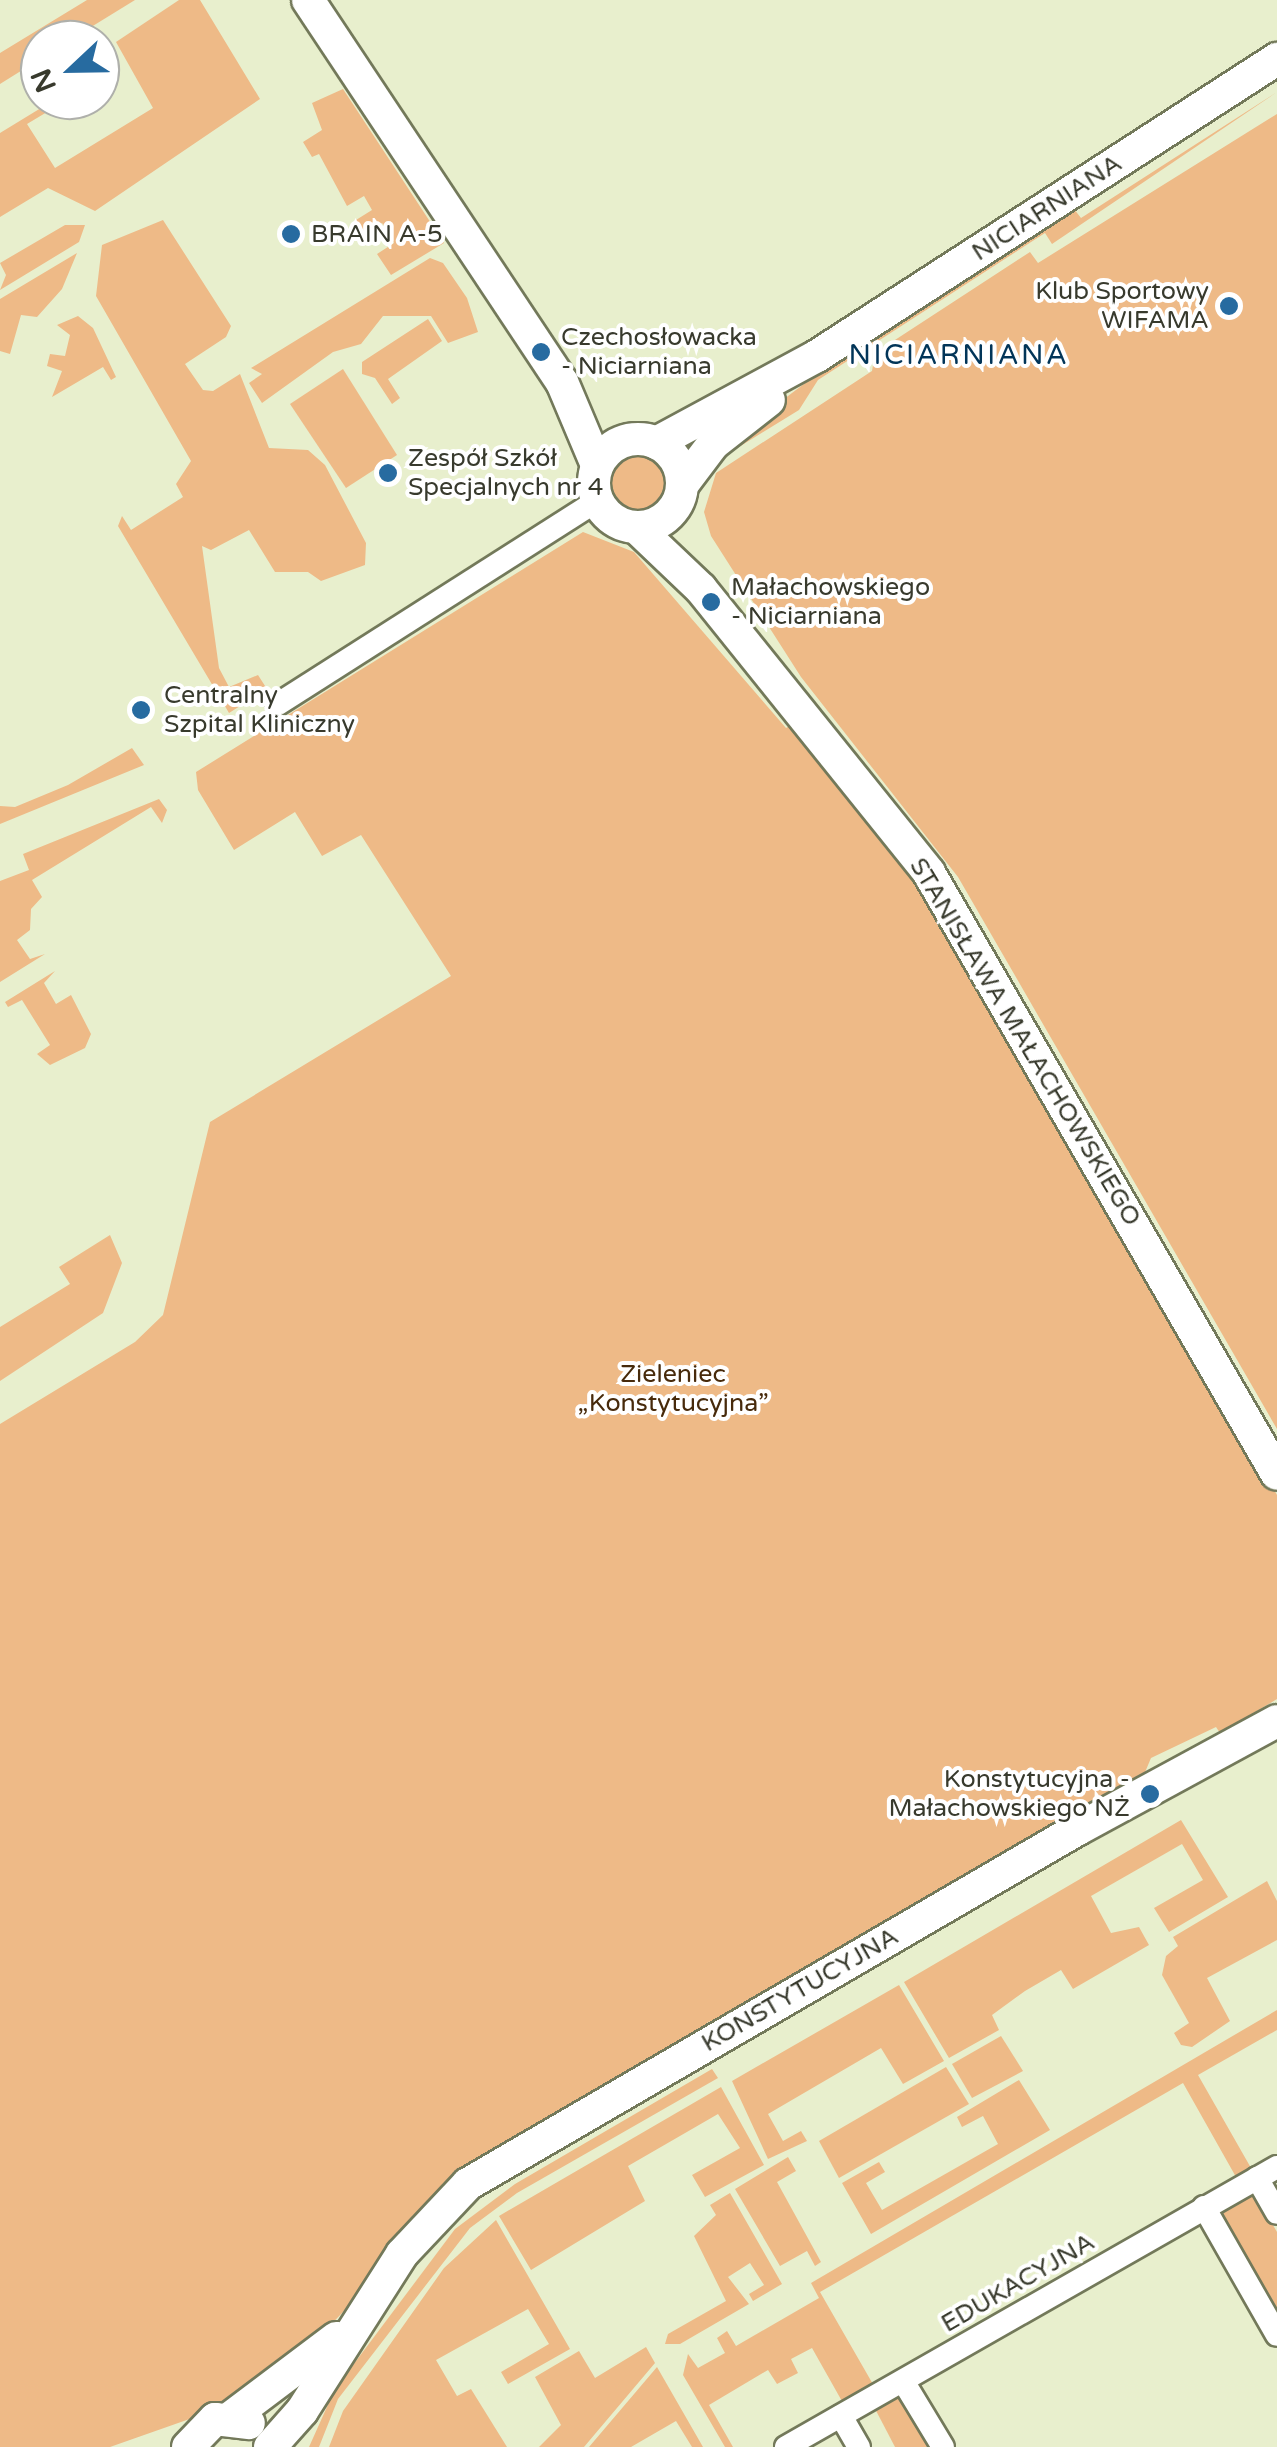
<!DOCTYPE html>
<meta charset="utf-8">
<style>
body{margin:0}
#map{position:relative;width:1277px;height:2447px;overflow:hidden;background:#e8efcd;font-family:"Varela Round",sans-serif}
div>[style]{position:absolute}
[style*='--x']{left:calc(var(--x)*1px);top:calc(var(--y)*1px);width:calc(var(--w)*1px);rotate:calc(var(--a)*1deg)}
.green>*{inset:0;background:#eeba87}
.round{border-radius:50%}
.roads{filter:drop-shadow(2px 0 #73795a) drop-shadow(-2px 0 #73795a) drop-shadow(0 2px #73795a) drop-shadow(0 -2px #73795a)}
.street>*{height:22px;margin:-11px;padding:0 11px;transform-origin:11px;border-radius:11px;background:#fff}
.secondary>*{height:32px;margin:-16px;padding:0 16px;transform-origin:16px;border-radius:16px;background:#fff}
.secondary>.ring{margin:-16px;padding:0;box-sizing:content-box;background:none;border:32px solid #fff;border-radius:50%}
.dots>*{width:28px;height:28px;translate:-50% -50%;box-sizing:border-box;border:5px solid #fff;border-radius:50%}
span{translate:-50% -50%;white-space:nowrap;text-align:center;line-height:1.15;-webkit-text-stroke:8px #fff;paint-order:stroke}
.street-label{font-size:25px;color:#383a2d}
.poi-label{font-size:25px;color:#383a2d}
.left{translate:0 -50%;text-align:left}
.right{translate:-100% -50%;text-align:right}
.park-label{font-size:25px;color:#472a0b}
.neighbourhood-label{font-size:28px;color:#023558;letter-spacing:2.5px}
.north{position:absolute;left:20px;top:20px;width:100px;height:100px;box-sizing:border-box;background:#fff;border:2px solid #afb0ab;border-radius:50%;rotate:248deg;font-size:28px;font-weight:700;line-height:40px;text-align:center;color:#383a2d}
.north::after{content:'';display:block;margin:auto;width:35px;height:45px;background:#276ba0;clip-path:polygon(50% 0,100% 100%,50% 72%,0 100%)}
</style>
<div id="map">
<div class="green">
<i style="clip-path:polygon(87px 0,135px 0,70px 40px,40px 40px,40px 59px,0 84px,0 53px)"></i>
<i style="clip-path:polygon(179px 0,200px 0,260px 99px,95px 211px,48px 188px,0 217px,0 133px,54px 100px,67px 100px,27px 124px,55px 168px,153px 108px,116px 42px)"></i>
<i style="clip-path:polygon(343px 89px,444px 243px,391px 275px,377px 254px,394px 243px,382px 223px,364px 233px,356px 220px,372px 210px,364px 196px,347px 206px,319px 154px,312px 157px,303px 142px,322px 130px,312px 103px)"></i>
<i style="clip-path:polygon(1277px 92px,1052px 244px,1045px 233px,818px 380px,799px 410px,721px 458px,713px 453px,850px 349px,1074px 209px,1081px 218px)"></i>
<i style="clip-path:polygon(1277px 114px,1277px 1429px,958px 877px,801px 677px,711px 536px,704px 512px,716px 473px,872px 371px,875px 353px,1030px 252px,1038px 263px)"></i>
<i style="clip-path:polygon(163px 220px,231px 326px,226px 337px,185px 364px,203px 390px,213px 391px,240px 374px,269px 448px,308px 450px,325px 465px,366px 543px,365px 565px,321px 581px,308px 572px,275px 572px,249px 530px,211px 550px,202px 546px,219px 668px,229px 687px,258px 675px,267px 689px,229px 713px,118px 526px,122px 516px,131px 530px,183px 497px,176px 484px,191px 461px,96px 296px,102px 245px)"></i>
<i style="clip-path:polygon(65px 225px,85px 225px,79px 242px,0 290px,6px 275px,0 263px)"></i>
<i style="clip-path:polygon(77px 253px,62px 289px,37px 317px,21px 315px,10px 354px,0 351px,0 299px)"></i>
<i style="clip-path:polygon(430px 258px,443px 263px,467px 298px,478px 332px,448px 343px,431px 316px,383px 316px,361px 344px,333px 352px,262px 403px,249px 383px,262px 374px,251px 368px)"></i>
<i style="clip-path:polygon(78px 316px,93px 328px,116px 377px,111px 380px,103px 367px,52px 397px,62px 371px,47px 366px,50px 354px,65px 356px,70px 335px,57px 325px)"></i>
<i style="clip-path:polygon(428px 319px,442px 341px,388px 379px,400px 398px,392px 404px,375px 378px,362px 374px,362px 362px)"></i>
<i style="clip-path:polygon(343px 369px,397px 455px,346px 488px,290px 404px)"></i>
<i class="round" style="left:607px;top:453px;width:62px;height:62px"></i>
<i style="clip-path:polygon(583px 532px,634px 552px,786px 728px,795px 723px,907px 862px,1277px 1495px,1277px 1699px,1220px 1733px,1216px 1727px,1151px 1758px,1143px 1777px,738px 2013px,708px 2022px,684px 2044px,492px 2156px,321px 2335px,218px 2409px,110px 2447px,0 2447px,0 1424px,135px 1342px,163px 1315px,210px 1122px,451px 976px,361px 835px,322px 856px,295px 812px,234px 850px,198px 790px,196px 772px)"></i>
<i style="clip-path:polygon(132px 748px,144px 765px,0 824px,0 806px,15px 807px,68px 785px)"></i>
<i style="clip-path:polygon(159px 799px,167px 810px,162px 823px,151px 807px,32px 880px,42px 897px,31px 909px,30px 930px,17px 940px,30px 959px,45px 954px,0 982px,0 881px,29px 870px,23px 854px)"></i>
<i style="clip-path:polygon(55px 971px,44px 983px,56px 1004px,71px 995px,91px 1034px,85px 1048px,50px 1065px,37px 1054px,50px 1045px,22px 1000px,8px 1007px,5px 1002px)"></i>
<i style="clip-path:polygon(110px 1235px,122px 1263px,103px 1313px,0 1381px,0 1327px,70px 1284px,59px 1267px)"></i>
<i style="clip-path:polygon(1181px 1820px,1228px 1897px,1169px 1932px,1154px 1908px,1203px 1880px,1182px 1844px,1091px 1896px,1111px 1933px,1139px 1927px,1149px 1945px,1073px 1989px,1061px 1970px,1025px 1991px,992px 2015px,999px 2030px,949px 2058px,904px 1982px)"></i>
<i style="clip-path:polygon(1267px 1881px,1277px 1901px,1277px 1940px,1207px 1978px,1230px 2021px,1192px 2047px,1181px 2045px,1174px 2033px,1189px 2023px,1162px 1975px,1166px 1956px,1178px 1946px,1173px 1937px)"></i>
<i style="clip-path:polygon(899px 1985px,944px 2061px,903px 2084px,881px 2048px,768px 2114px,783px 2141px,801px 2131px,807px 2141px,768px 2159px,732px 2081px)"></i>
<i style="clip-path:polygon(1277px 2010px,1277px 2030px,1198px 2075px,1251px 2168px,1236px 2177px,1183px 2083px,820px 2292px,874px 2386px,843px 2403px,812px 2348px,791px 2359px,798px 2373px,777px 2384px,768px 2370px,709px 2405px,733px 2447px,725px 2447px,683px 2375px,688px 2354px,698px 2368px,725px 2353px,717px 2338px,727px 2331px,736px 2346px,819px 2298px,811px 2283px)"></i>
<i style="clip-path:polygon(1001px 2036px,1023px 2071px,972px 2098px,952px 2064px)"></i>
<i style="clip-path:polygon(946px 2067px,969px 2104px,839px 2178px,819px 2141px)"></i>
<i style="clip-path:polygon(712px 2069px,718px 2078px,517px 2193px,470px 2228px,338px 2399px,319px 2447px,309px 2447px,335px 2389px,455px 2229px,515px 2184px)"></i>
<i style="clip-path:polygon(1019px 2080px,1050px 2130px,871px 2234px,842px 2183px,879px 2162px,885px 2172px,866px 2183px,882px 2210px,998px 2144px,983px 2116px,962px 2127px,957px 2117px)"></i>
<i style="clip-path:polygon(721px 2087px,764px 2165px,705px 2197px,692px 2175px,740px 2148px,718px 2114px,628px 2166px,645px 2201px,531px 2270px,499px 2216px)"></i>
<i style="clip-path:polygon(788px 2157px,796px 2171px,777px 2182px,821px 2262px,815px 2266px,807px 2251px,780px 2266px,735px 2189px)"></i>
<i style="clip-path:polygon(1244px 2192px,1255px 2194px,1277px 2232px,1277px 2319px,1221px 2215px)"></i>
<i style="clip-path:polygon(730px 2193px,782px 2284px,753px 2301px,749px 2294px,764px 2285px,750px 2263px,728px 2277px,749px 2304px,680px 2344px,665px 2344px,668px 2334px,726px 2301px,694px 2236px,716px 2215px,710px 2205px)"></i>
<i style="clip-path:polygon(496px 2220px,570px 2349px,508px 2384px,501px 2372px,549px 2344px,528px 2309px,436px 2360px,457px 2396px,471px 2389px,507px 2447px,329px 2447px,343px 2411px,444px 2268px)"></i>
<i style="clip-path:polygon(646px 2347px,655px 2363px,584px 2447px,539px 2447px,561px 2425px,535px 2377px,579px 2351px,595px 2378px)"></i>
<i style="clip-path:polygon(657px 2367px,703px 2447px,692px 2447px,676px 2421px,631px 2447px,589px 2447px)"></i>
<i style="clip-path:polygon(893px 2395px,900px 2397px,933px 2447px,895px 2447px,872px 2403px)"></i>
</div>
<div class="roads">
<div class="street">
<i style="--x:278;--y:704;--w:378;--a:-32.5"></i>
<i style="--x:1257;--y:2178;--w:40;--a:60.3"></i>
<i style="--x:1204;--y:2207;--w:147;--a:60.3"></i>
<i style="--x:903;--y:2381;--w:77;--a:58.8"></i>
<i style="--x:841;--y:2416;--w:36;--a:60"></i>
<i style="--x:786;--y:2447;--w:565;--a:-29.69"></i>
</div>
<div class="secondary">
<i style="--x:308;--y:0;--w:459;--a:56.4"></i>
<i style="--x:562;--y:382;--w:90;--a:67.1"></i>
<i class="ring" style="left:594px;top:439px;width:56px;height:56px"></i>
<i style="--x:656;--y:443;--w:183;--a:-28.4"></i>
<i style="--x:817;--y:356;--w:548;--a:-32.85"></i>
<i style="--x:682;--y:485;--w:51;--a:-52.9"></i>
<i style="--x:713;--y:444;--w:71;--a:-38.2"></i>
<i style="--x:637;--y:528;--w:88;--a:43.6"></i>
<i style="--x:701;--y:589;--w:364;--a:51.2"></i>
<i style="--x:929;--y:873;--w:694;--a:59.93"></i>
<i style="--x:230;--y:2418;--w:133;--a:-37"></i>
<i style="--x:188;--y:2447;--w:39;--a:-46"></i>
<i style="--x:215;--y:2419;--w:34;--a:7"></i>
<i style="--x:270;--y:2447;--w:48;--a:-48.4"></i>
<i style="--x:302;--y:2411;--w:186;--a:-57.5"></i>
<i style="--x:402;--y:2254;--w:96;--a:-46.7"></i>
<i style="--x:468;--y:2184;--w:706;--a:-30.2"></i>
<i style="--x:1078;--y:1829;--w:226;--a:-28.5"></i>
</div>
</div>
<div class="dots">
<i style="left:291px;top:234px;background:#276ba0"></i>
<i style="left:1229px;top:306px;background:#276ba0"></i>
<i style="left:541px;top:352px;background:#276ba0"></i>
<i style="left:388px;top:473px;background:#276ba0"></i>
<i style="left:711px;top:602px;background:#276ba0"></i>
<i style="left:141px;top:710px;background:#276ba0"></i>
<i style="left:1150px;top:1794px;background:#276ba0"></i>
</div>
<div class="street-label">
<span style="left:1047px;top:208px;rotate:-33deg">NICIARNIANA</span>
<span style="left:1025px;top:1042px;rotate:59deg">STANISŁAWA MAŁACHOWSKIEGO</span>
<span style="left:800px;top:1990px;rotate:-30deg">KONSTYTUCYJNA</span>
<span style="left:1018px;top:2283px;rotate:-30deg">EDUKACYJNA</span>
</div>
<div class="poi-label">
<span class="left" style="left:311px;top:234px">BRAIN A-5</span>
<span class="right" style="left:1209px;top:306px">Klub Sportowy<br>WIFAMA</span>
<span class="left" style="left:561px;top:352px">Czechosłowacka<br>- Niciarniana</span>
<span class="left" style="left:408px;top:473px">Zespół Szkół<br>Specjalnych nr 4</span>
<span class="left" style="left:731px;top:602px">Małachowskiego<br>- Niciarniana</span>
<span class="left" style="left:164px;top:710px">Centralny<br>Szpital Kliniczny</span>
<span class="right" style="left:1130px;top:1794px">Konstytucyjna -<br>Małachowskiego NŻ</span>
</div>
<div class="park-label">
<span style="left:673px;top:1389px">Zieleniec<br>„Konstytucyjna”</span>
</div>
<div class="neighbourhood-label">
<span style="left:959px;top:355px">NICIARNIANA</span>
</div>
<div class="north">N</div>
</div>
